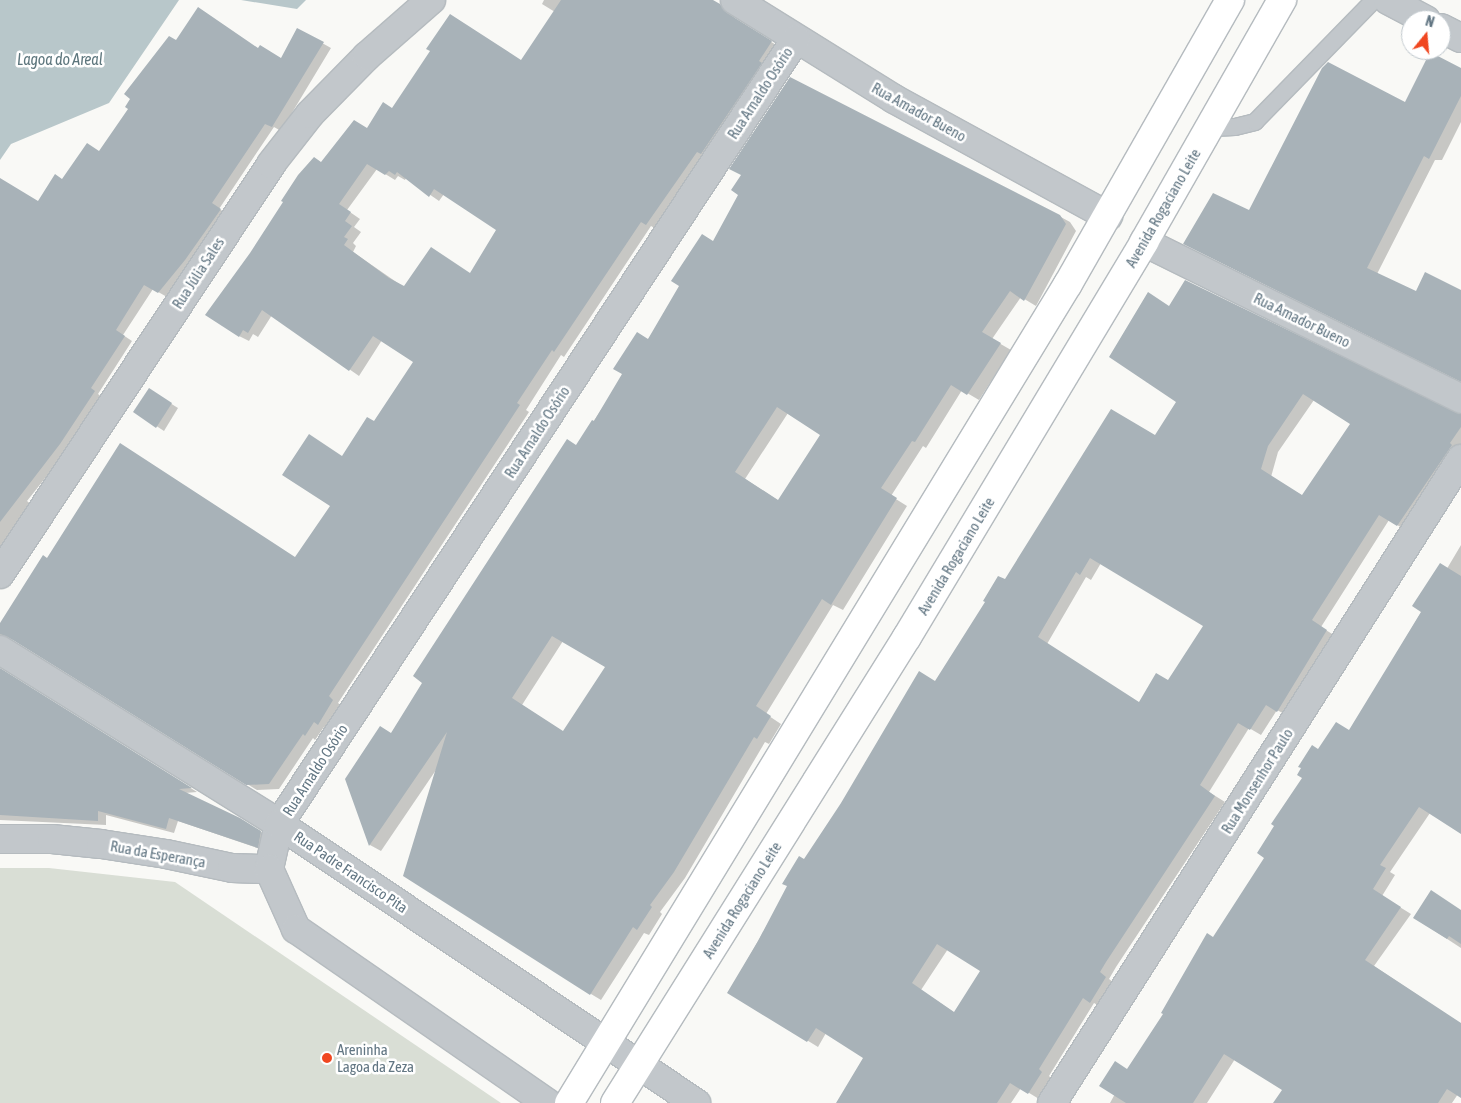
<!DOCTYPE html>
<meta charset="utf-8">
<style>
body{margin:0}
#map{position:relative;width:1461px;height:1103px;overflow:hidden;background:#f9f9f6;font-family:"Asap Condensed",sans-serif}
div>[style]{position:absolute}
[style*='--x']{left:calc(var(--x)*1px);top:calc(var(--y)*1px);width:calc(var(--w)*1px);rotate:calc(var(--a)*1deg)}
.green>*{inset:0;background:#d9ded5}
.water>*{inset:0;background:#b8c7ca}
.shadow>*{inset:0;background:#0003}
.building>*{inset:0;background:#a8b2b8}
.roads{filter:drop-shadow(1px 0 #b5bbbf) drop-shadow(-1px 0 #b5bbbf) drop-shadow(0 1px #b5bbbf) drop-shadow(0 -1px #b5bbbf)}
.service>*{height:16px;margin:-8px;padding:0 8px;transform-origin:8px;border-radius:8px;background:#c2c7cb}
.minor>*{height:28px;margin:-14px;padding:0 14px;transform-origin:14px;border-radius:14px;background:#c2c7cb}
.tertiary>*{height:28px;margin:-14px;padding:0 14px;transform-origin:14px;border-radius:14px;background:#c2c7cb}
.primary>*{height:28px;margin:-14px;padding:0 14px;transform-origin:14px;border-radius:14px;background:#fff}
.dots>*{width:14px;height:14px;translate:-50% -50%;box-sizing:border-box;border:2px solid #fff;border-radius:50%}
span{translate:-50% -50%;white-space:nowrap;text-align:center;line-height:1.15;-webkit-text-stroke:5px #fff;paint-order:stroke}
.street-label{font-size:15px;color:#627683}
.poi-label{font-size:15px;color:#627683}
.left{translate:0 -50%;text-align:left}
.water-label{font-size:16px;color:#5d767d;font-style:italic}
.north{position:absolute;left:1401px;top:10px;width:50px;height:50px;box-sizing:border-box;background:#fff;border:1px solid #c0c8cd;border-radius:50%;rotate:17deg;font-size:14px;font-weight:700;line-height:20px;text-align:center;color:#627683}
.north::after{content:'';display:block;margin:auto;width:18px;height:22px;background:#f04720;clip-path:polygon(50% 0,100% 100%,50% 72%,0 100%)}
</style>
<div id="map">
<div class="green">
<i style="clip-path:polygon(0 868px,49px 868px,175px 882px,501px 1103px,0 1103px)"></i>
</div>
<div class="water">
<i style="clip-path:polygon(0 0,179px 0,109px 103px,11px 144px,0 160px)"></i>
<i style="clip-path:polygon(241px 0,306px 0,297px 9px)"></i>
</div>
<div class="shadow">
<i style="clip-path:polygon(evenodd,544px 0,712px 0,730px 12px,736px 20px,781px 48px,656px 229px,651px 226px,564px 357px,561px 355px,526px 410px,529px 412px,338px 703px,342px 706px,328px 729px,324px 727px,315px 740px,313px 738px,279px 789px,257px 790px,18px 641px,10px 639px,0 643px,0 625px,48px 559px,296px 558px,331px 506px,342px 457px,374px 422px,415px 361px,382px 340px,359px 376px,272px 315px,258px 337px,253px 334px,249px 341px,239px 336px,322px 163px,393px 109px,521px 61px,555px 12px,542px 4px,544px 0,377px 169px,395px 180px,398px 176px,405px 180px,406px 178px,439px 201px,444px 194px,498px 230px,471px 274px,405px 288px,353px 252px,356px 246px,353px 243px,361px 232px,354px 227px,360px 219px,347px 210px,377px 169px)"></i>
<i style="clip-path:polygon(297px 29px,331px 48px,281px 131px,274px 127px,219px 209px,228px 214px,194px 265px,167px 297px,153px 289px,123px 335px,132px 341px,98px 394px,102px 397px,69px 448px,27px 501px,32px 505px,0 551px,0 179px,38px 203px,63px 180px,100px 153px,176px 41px,259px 49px,282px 59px)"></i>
<i style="clip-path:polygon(1461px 69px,1461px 122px,1442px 160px,1435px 160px,1377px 274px,1461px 314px,1461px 381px,1250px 212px,1405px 103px)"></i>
<i style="clip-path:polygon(evenodd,1059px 216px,1070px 222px,1076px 231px,1036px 306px,1021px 297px,992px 339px,1011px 350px,979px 400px,962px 390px,926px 448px,923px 446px,891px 496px,907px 506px,843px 610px,833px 605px,766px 714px,781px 724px,769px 744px,765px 742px,685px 878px,660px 912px,662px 914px,649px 935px,644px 933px,601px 1000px,591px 994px,436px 770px,381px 851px,370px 845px,346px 779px,391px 734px,577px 446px,713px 242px,1059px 216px,788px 413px,822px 434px,779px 501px,745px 479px,788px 413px,1059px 216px,563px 641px,606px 667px,563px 732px,522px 705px,563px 641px)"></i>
<i style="clip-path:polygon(evenodd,1170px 307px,1461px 416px,1461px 449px,1407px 531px,1389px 520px,1321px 627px,1337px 637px,1288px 716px,1277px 710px,1261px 735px,1249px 728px,1209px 792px,1225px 802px,1116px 967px,1109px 979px,1116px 984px,1101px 1007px,1094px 1003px,1049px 1076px,1052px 1079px,1039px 1099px,1021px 1088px,1011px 1103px,837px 1103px,865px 1058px,826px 1033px,818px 1047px,729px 992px,804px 860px,935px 682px,1005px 581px,1156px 437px,1178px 402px,1170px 307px,1314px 400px,1352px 423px,1303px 496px,1271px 477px,1278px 452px,1314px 400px,1170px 307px,1101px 563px,1205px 625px,1168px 682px,1139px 703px,1047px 644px,1086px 577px,1091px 580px,1101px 563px,1170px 307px,948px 949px,982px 970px,955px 1013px,921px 990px,948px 949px)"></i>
<i style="clip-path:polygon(149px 390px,178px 408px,164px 431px,135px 412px)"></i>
<i style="clip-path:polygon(1461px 545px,1461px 833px,1430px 813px,1390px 872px,1395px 875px,1382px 896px,1411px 914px,1374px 966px,1461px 1024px,1461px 1096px,1458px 1094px,1452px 1103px,1275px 1103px,1284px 1090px,1235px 1059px,1207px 1103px,1110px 1103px,1128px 1070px,1266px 858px,1303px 778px,1319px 751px,1350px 732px)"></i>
<i style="clip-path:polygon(0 669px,197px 792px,185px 793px,240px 819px,269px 837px,266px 851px,178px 821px,174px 833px,106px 815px,106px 825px,0 820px)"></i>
<i style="clip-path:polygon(1461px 910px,1461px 948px,1415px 918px)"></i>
</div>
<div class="building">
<i style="clip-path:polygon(evenodd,561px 0,713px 0,720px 4px,727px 13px,772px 41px,759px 61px,762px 63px,701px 154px,697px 152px,646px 225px,641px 222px,554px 352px,552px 350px,517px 403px,520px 405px,329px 696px,333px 700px,318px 725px,314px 722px,305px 736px,303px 734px,269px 784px,246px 785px,8px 637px,0 634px,0 623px,43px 555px,47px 558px,120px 443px,295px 557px,330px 506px,282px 475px,309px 434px,342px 456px,367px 417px,374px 421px,413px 362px,373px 336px,349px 371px,262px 310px,248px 333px,243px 330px,239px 337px,205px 315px,250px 253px,283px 202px,281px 201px,298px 175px,314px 157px,321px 162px,354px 120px,367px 128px,383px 102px,392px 108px,430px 51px,426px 49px,450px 14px,521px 60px,561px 0,367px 164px,385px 175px,389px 171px,395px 175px,397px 172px,429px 197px,434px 189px,496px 230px,470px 273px,431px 247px,404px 286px,389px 278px,344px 245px,348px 239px,344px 237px,352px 226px,345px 221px,351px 212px,339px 204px,367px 164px)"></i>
<i style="clip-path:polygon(198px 7px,258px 48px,260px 45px,281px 58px,297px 28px,324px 42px,272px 127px,265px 124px,212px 203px,221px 209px,185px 260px,158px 293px,144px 285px,116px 330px,125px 336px,91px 388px,95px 391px,60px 444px,0 522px,0 178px,38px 201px,55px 174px,62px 179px,87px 143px,99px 151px,128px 109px,125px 107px,130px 99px,124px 94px,169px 36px,176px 40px)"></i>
<i style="clip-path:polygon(1430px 52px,1461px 68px,1461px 96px,1429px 159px,1424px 156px,1367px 268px,1416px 291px,1425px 272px,1461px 290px,1461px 382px,1183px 244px,1213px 193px,1249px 210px,1322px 68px,1328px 62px,1405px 102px)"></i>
<i style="clip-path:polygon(evenodd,790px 77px,1060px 215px,1066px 224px,1024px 301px,1010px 291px,982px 332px,1001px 343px,967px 395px,951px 385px,915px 442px,912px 441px,881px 488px,897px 498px,831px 605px,822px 599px,756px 706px,771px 716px,757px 739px,754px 737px,674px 872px,650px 905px,652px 907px,637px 930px,633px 927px,590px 995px,403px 876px,447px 732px,369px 846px,345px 779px,380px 726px,391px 733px,422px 683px,413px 676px,567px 439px,576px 445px,592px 420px,594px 421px,622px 374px,613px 369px,637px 332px,648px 339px,679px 286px,671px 281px,702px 234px,713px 241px,738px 195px,731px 190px,741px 175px,729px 169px,790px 77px,777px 407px,820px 435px,778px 500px,735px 472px,777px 407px,790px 77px,552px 636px,605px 667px,563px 731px,512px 698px,552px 636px)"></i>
<i style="clip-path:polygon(evenodd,1185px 280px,1461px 414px,1461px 427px,1450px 443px,1452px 445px,1397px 526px,1379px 515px,1312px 620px,1327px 630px,1277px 712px,1266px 705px,1250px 730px,1238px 723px,1200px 785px,1215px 796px,1106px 962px,1100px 972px,1106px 977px,1090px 1003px,1083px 998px,1039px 1069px,1042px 1072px,1028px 1094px,1010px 1083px,997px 1103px,836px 1103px,863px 1058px,816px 1028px,807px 1042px,727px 993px,758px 941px,787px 886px,782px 884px,799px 856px,804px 859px,841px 803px,919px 671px,935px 681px,985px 602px,983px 601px,998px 576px,1005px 579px,1111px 409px,1155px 435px,1176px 402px,1109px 357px,1148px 292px,1169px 306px,1185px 280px,1303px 394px,1350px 424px,1302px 495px,1261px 469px,1268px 446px,1303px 394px,1185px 280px,1090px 558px,1203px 626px,1168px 680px,1156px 673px,1139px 702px,1038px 637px,1076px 572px,1080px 575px,1090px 558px,1185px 280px,937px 944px,980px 971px,954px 1012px,912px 983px,937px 944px)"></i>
<i style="clip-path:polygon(149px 388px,172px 403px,156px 428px,133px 412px)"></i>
<i style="clip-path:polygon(1440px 563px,1461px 576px,1461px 834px,1419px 807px,1380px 865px,1386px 868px,1373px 889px,1401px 907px,1365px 960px,1461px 1023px,1461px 1098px,1447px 1089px,1438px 1103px,1273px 1103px,1282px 1090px,1224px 1054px,1193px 1103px,1126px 1103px,1099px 1086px,1115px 1061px,1127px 1069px,1163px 1014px,1161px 1013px,1207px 933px,1213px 937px,1264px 858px,1257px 853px,1274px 826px,1271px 824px,1302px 778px,1297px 775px,1301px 768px,1298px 767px,1312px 745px,1318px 749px,1336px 722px,1349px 730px,1421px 612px,1412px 606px)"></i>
<i style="clip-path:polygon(0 668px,192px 788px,179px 789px,240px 818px,261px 831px,258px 848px,169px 818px,166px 829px,98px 811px,98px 821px,0 815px)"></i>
<i style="clip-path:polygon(1431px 890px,1461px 910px,1461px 944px,1449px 936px,1447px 939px,1413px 918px)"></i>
</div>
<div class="roads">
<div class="service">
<i style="--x:1209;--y:128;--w:26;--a:-2"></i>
<i style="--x:1235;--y:127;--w:21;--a:-14"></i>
<i style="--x:1255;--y:122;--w:170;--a:-45.7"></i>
</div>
<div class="minor">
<i style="--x:735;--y:0;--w:187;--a:31.9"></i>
<i style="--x:894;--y:99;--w:244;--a:28.7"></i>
<i style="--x:1388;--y:0;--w:43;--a:27.8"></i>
<i style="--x:1441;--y:28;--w:22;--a:27"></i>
<i style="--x:1144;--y:242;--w:354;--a:26.3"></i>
<i style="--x:0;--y:574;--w:491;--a:-56.5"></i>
<i style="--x:271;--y:164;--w:63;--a:-52"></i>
<i style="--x:310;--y:114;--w:81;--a:-45.5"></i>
<i style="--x:367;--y:56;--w:85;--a:-41.2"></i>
<i style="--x:0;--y:839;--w:52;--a:0"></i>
<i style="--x:52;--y:839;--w:49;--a:5.8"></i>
<i style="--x:101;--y:844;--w:66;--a:8.7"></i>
<i style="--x:166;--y:854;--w:67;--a:12"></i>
<i style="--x:232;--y:868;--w:37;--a:2"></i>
<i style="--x:269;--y:869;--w:46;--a:-77.5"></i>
<i style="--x:279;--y:824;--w:940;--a:-56.63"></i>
<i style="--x:269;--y:869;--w:66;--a:65.8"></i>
<i style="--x:296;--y:929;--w:305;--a:34.7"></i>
<i style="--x:1052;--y:1103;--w:763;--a:-57.58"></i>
</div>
<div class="tertiary">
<i style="--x:0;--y:650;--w:329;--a:31.9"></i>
<i style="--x:279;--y:824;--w:502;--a:33.79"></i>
</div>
<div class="primary">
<i style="--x:569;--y:1103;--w:959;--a:-58.65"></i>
<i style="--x:1068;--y:284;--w:327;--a:-60.3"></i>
<i style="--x:615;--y:1103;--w:550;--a:-57.93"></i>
<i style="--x:907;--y:637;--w:461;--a:-59"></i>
<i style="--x:1144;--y:242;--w:279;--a:-60.3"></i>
</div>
</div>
<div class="dots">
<i style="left:327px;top:1058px;background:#f04720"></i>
</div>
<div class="street-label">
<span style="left:760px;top:93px;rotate:-57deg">Rua Arnaldo Osório</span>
<span style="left:919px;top:112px;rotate:29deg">Rua Amador Bueno</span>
<span style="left:1163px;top:208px;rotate:-60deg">Avenida Rogaciano Leite</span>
<span style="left:198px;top:273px;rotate:-57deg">Rua Júlia Sales</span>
<span style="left:1302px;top:320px;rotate:26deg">Rua Amador Bueno</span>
<span style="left:537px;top:432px;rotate:-57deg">Rua Arnaldo Osório</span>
<span style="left:956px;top:556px;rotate:-59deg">Avenida Rogaciano Leite</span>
<span style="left:315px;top:770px;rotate:-57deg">Rua Arnaldo Osório</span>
<span style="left:1257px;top:781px;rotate:-58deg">Rua Monsenhor Paulo</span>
<span style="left:158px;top:854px;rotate:10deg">Rua da Esperança</span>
<span style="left:351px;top:872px;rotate:34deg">Rua Padre Francisco Pita</span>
<span style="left:742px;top:900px;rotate:-58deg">Avenida Rogaciano Leite</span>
</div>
<div class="poi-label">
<span class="left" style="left:337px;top:1058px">Areninha<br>Lagoa da Zeza</span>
</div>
<div class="water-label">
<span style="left:60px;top:59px">Lagoa do Areal</span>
</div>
<div class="north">N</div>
</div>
